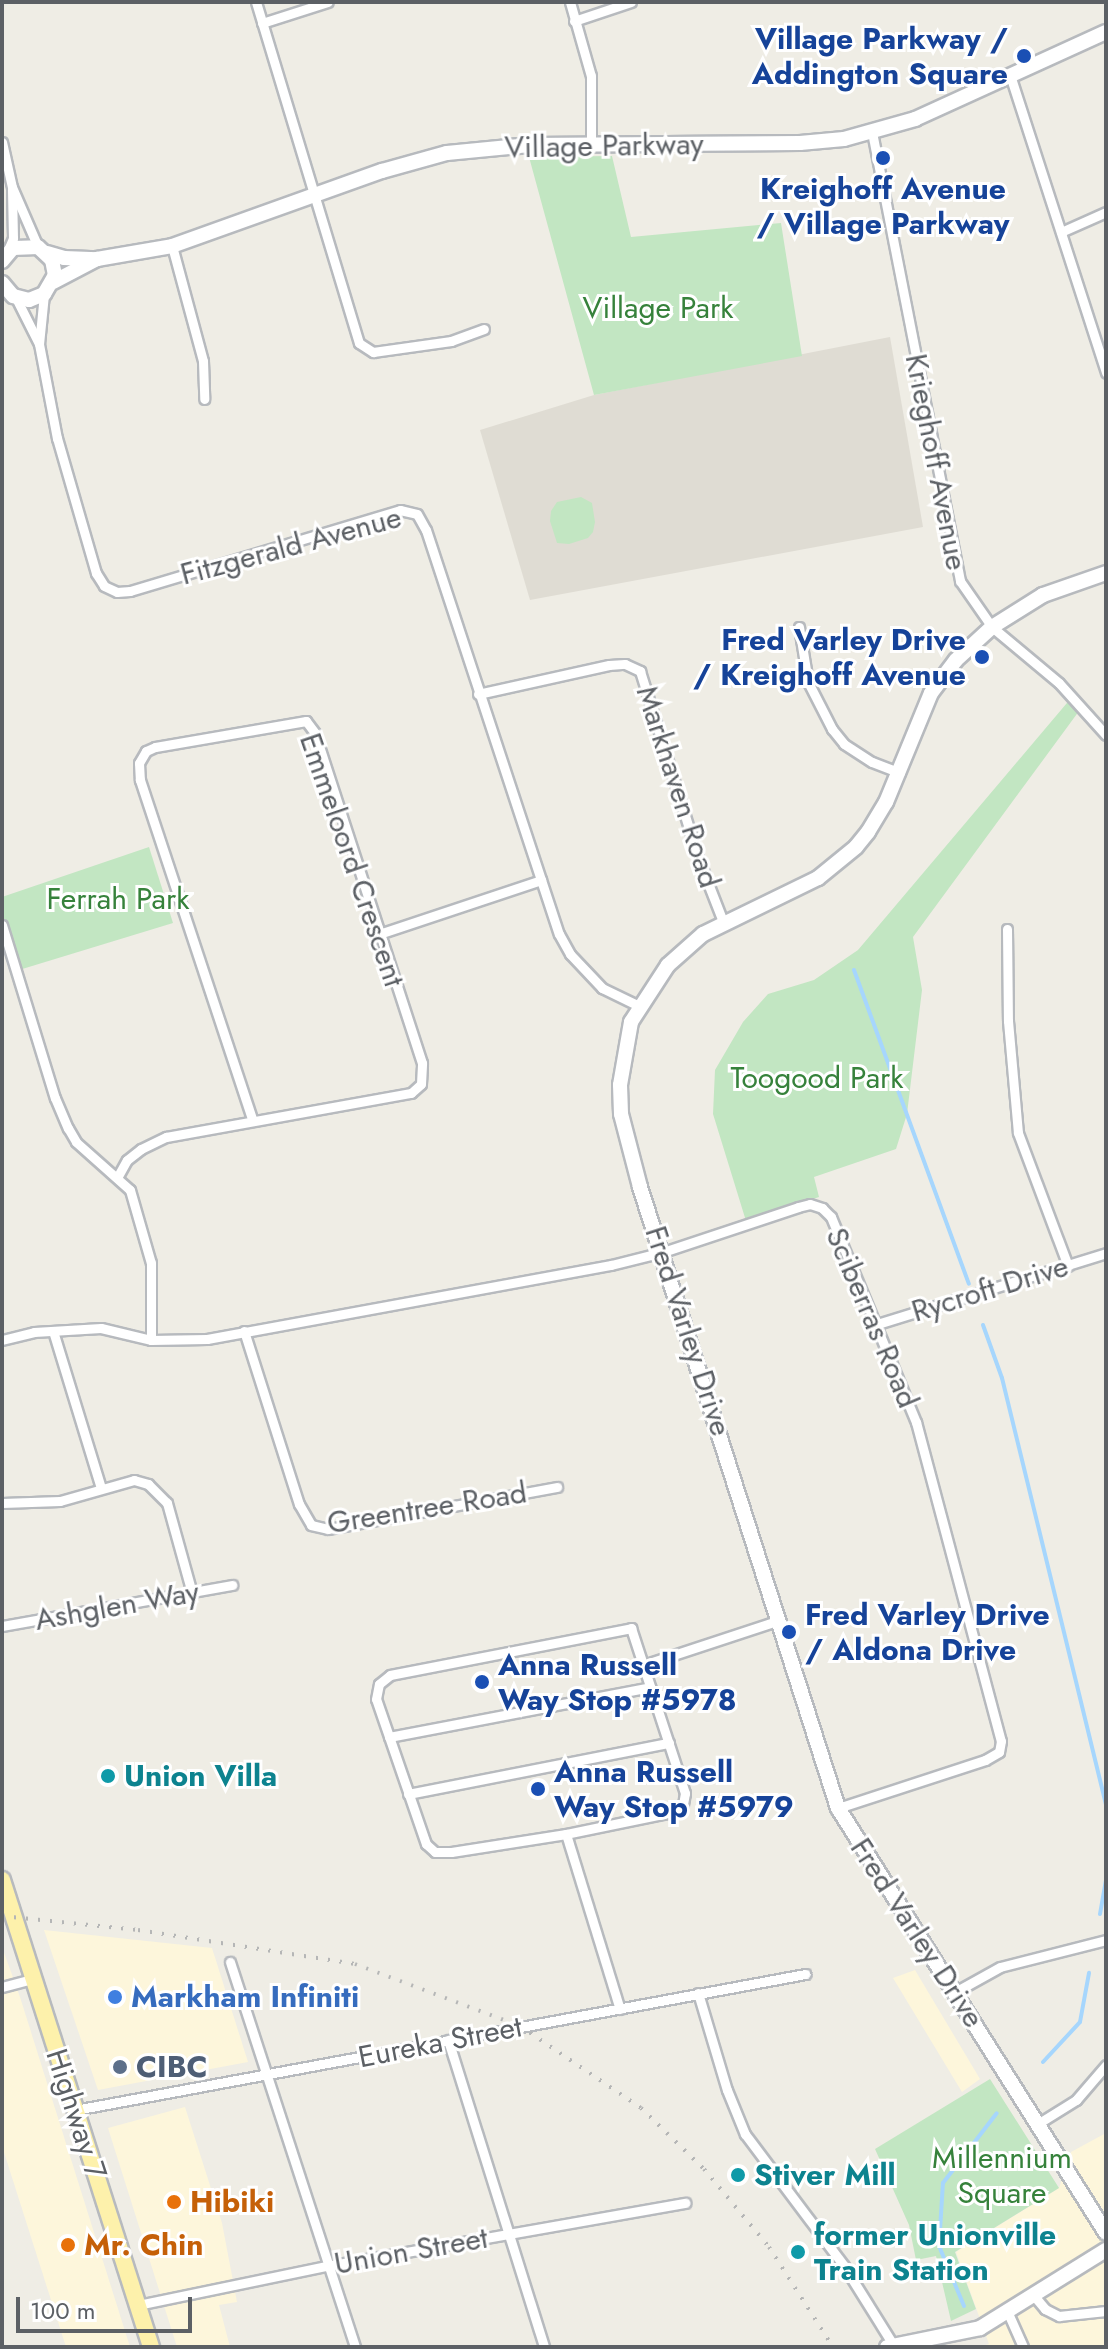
<!DOCTYPE html>
<style>
body{margin:0}
#map{position:relative;width:1108px;height:2349px;overflow:hidden;background:#efede5;font-family:Jost,sans-serif}
div>[style]{position:absolute}
[style*='--x']{left:calc(var(--x)*1px);top:calc(var(--y)*1px);width:calc(var(--w)*1px);rotate:calc(var(--a)*1deg)}
.commercial>*{inset:0;background:#fdf6db}
.education>*{inset:0;background:#dfdcd3}
.green>*{inset:0;background:#c2e6c2}
.stream>*{height:4px;margin:-2px;padding:0 2px;transform-origin:2px;border-radius:2px;background:#a6d6fd}
.roads{filter:drop-shadow(2px 0 #b7babe) drop-shadow(-2px 0 #b7babe) drop-shadow(0 2px #b7babe) drop-shadow(0 -2px #b7babe)}
.street>*{height:9px;margin:-4.5px;padding:0 4.5px;transform-origin:4.5px;border-radius:4.5px;background:#fff}
.secondary>*{height:14px;margin:-7px;padding:0 7px;transform-origin:7px;border-radius:7px;background:#fff}
.primary>*{height:16px;margin:-8px;padding:0 8px;transform-origin:8px;border-radius:8px;background:#fdf1ab}
.rail>*{height:4px;margin-top:-2px;transform-origin:0;background:repeating-linear-gradient(90deg,#b5b6b6 0 2px,transparent 0 12px)}
.dots>*{width:22px;height:22px;translate:-50% -50%;box-sizing:border-box;border:4px solid #fff;border-radius:50%}
span{translate:-50% -50%;white-space:nowrap;text-align:center;line-height:1.15;-webkit-text-stroke:6px #fff;paint-order:stroke}
.transit-label{font-size:30px;color:#164399;font-weight:700}
.right{translate:-100% -50%;text-align:right}
.left{translate:0 -50%;text-align:left}
.street-label{font-size:30px;color:#5c6065}
.park-label{font-size:30px;color:#36823b}
.culture-label{font-size:30px;color:#0d838f;font-weight:700}
.shop-label{font-size:30px;color:#366cbe;font-weight:700}
.service-label{font-size:30px;color:#4e5e75;font-weight:700}
.food-label{font-size:30px;color:#c56008;font-weight:700}
.frame{position:absolute;inset:0;border:4px solid #5c6065;pointer-events:none}
.scale{position:absolute;left:16px;top:2297px;width:176px;height:36px;box-sizing:border-box;border:4px solid #5c6065;border-top:0;padding-left:10px;font-size:24px;line-height:28px;white-space:nowrap;color:#5c6065;-webkit-text-stroke:6px #fff;paint-order:stroke}
</style>
<div id="map">
<div class="commercial">
<i style="clip-path:polygon(44px 1930px,212px 1948px,248px 2062px,98px 2090px)"></i>
<i style="clip-path:polygon(2px 1947px,20px 1997px,130px 2347px,66px 2347px,2px 2146px)"></i>
<i style="clip-path:polygon(915px 1970px,980px 2079px,962px 2092px,893px 1978px)"></i>
<i style="clip-path:polygon(185px 2107px,222px 2223px,237px 2302px,219px 2305px,230px 2347px,177px 2347px,108px 2128px)"></i>
<i style="clip-path:polygon(1106px 2133px,1106px 2347px,1029px 2347px,1027px 2338px,1014px 2341px,1015px 2347px,979px 2347px,989px 2344px,956px 2252px,1059px 2188px,1071px 2152px)"></i>
</div>
<div class="education">
<i style="clip-path:polygon(890px 337px,923px 527px,530px 600px,480px 430px,594px 395px)"></i>
</div>
<div class="green">
<i style="clip-path:polygon(612px 156px,631px 237px,781px 223px,802px 356px,594px 395px,529px 157px)"></i>
<i style="clip-path:polygon(581px 497px,592px 503px,595px 522px,593px 532px,588px 538px,569px 544px,557px 543px,550px 521px,551px 511px,557px 502px)"></i>
<i style="clip-path:polygon(1072px 697px,1082px 707px,913px 937px,922px 990px,907px 1114px,896px 1149px,814px 1177px,819px 1197px,746px 1221px,713px 1114px,715px 1070px,743px 1022px,768px 994px,814px 980px,858px 950px)"></i>
<i style="clip-path:polygon(149px 847px,173px 923px,19px 970px,2px 916px,2px 897px)"></i>
<i style="clip-path:polygon(990px 2079px,1059px 2188px,955px 2252px,976px 2309px,951px 2321px,936px 2256px,916px 2260px,909px 2225px,875px 2149px)"></i>
</div>
<div class="stream">
<i style="--x:854;--y:970;--w:334;--a:69.9"></i>
<i style="--x:983;--y:1325;--w:56;--a:70.3"></i>
<i style="--x:1002;--y:1378;--w:440;--a:76.3"></i>
<i style="--x:1100;--y:1914;--w:35;--a:-80"></i>
<i style="--x:1043;--y:2062;--w:54;--a:-47.2"></i>
<i style="--x:1080;--y:2022;--w:50;--a:-79.6"></i>
<i style="--x:964;--y:2306;--w:65;--a:-112.6"></i>
<i style="--x:939;--y:2246;--w:63;--a:-86.4"></i>
<i style="--x:943;--y:2183;--w:88;--a:-52.4"></i>
</div>
<div class="roads">
<div class="street">
<i style="--x:256;--y:2;--w:356;--a:73.2"></i>
<i style="--x:359;--y:343;--w:17;--a:33"></i>
<i style="--x:373;--y:352;--w:79;--a:-8"></i>
<i style="--x:451;--y:341;--w:35;--a:-20"></i>
<i style="--x:570;--y:2;--w:77;--a:74.2"></i>
<i style="--x:591;--y:76;--w:68;--a:90"></i>
<i style="--x:574;--y:21;--w:60;--a:-18.4"></i>
<i style="--x:262;--y:23;--w:69;--a:-17.7"></i>
<i style="--x:1010;--y:75;--w:313;--a:72.1"></i>
<i style="--x:872;--y:132;--w:458;--a:78.9"></i>
<i style="--x:960;--y:581;--w:56;--a:55.2"></i>
<i style="--x:992;--y:627;--w:87;--a:39.9"></i>
<i style="--x:1059;--y:683;--w:70;--a:47.9"></i>
<i style="--x:2;--y:142;--w:46;--a:77.5"></i>
<i style="--x:12;--y:187;--w:65;--a:66.6"></i>
<i style="--x:1061;--y:232;--w:49;--a:-24"></i>
<i style="--x:172;--y:246;--w:119;--a:74.9"></i>
<i style="--x:203;--y:361;--w:38;--a:88"></i>
<i style="--x:8;--y:250;--w:13;--a:-67"></i>
<i style="--x:13;--y:238;--w:48;--a:-91.2"></i>
<i style="--x:44;--y:294;--w:50;--a:95.7"></i>
<i style="--x:39;--y:344;--w:96;--a:79.2"></i>
<i style="--x:57;--y:438;--w:141;--a:73.9"></i>
<i style="--x:96;--y:573;--w:15;--a:58"></i>
<i style="--x:104;--y:586;--w:14;--a:25"></i>
<i style="--x:117;--y:592;--w:13;--a:-4"></i>
<i style="--x:130;--y:591;--w:282;--a:-16.7"></i>
<i style="--x:400;--y:510;--w:17;--a:13"></i>
<i style="--x:417;--y:514;--w:18;--a:61"></i>
<i style="--x:426;--y:530;--w:425;--a:71.8"></i>
<i style="--x:559;--y:934;--w:23;--a:61"></i>
<i style="--x:570;--y:954;--w:47;--a:46.7"></i>
<i style="--x:602;--y:988;--w:41;--a:25.9"></i>
<i style="--x:16;--y:298;--w:51;--a:63.4"></i>
<i style="--x:799;--y:627;--w:56;--a:80.7"></i>
<i style="--x:808;--y:682;--w:53;--a:62.9"></i>
<i style="--x:832;--y:729;--w:19;--a:51"></i>
<i style="--x:844;--y:744;--w:33;--a:33"></i>
<i style="--x:872;--y:762;--w:30;--a:21"></i>
<i style="--x:478;--y:694;--w:134;--a:-12.5"></i>
<i style="--x:609;--y:665;--w:16;--a:-4"></i>
<i style="--x:625;--y:664;--w:17;--a:25"></i>
<i style="--x:640;--y:671;--w:198;--a:72.7"></i>
<i style="--x:699;--y:860;--w:69;--a:68.7"></i>
<i style="--x:2;--y:925;--w:181;--a:73"></i>
<i style="--x:55;--y:1098;--w:33;--a:67"></i>
<i style="--x:68;--y:1128;--w:16;--a:60"></i>
<i style="--x:76;--y:1142;--w:72;--a:41.6"></i>
<i style="--x:130;--y:1190;--w:76;--a:74"></i>
<i style="--x:151;--y:1263;--w:77;--a:90"></i>
<i style="--x:1007;--y:929;--w:92;--a:89.4"></i>
<i style="--x:1008;--y:1021;--w:112;--a:84.9"></i>
<i style="--x:1018;--y:1133;--w:142;--a:69.4"></i>
<i style="--x:379;--y:934;--w:171;--a:-18.4"></i>
<i style="--x:118;--y:1176;--w:18;--a:-61"></i>
<i style="--x:127;--y:1160;--w:18;--a:-38"></i>
<i style="--x:141;--y:1149;--w:28;--a:-26"></i>
<i style="--x:166;--y:1137;--w:249;--a:-10.2"></i>
<i style="--x:411;--y:1093;--w:13;--a:-42"></i>
<i style="--x:421;--y:1084;--w:21;--a:-87"></i>
<i style="--x:422;--y:1063;--w:347;--a:-108"></i>
<i style="--x:315;--y:733;--w:15;--a:-127"></i>
<i style="--x:306;--y:721;--w:153;--a:170.2"></i>
<i style="--x:155;--y:747;--w:10;--a:156"></i>
<i style="--x:146;--y:751;--w:14;--a:120"></i>
<i style="--x:139;--y:763;--w:17;--a:87"></i>
<i style="--x:140;--y:780;--w:357;--a:71.7"></i>
<i style="--x:874;--y:1325;--w:243;--a:-17.2"></i>
<i style="--x:53;--y:1331;--w:164;--a:73"></i>
<i style="--x:244;--y:1331;--w:182;--a:72.4"></i>
<i style="--x:299;--y:1504;--w:24;--a:60"></i>
<i style="--x:311;--y:1525;--w:17;--a:13"></i>
<i style="--x:328;--y:1529;--w:233;--a:-10.4"></i>
<i style="--x:2;--y:1340;--w:33;--a:-14"></i>
<i style="--x:34;--y:1332;--w:67;--a:-3.4"></i>
<i style="--x:101;--y:1328;--w:51;--a:13.5"></i>
<i style="--x:151;--y:1340;--w:56;--a:-1"></i>
<i style="--x:207;--y:1339;--w:411;--a:-10.4"></i>
<i style="--x:611;--y:1265;--w:54;--a:-14"></i>
<i style="--x:663;--y:1252;--w:142;--a:-18.4"></i>
<i style="--x:798;--y:1207;--w:12;--a:-14"></i>
<i style="--x:810;--y:1204;--w:13;--a:18"></i>
<i style="--x:822;--y:1208;--w:13;--a:45"></i>
<i style="--x:831;--y:1217;--w:222;--a:67.5"></i>
<i style="--x:916;--y:1422;--w:330;--a:75.1"></i>
<i style="--x:1001;--y:1741;--w:11;--a:100"></i>
<i style="--x:999;--y:1752;--w:16;--a:150"></i>
<i style="--x:985;--y:1760;--w:155;--a:161.9"></i>
<i style="--x:2;--y:1503;--w:58;--a:-2"></i>
<i style="--x:60;--y:1501;--w:77;--a:-15.8"></i>
<i style="--x:134;--y:1480;--w:15;--a:16"></i>
<i style="--x:148;--y:1484;--w:27;--a:45"></i>
<i style="--x:167;--y:1503;--w:93;--a:74.5"></i>
<i style="--x:2;--y:1626;--w:234;--a:-10.1"></i>
<i style="--x:631;--y:1628;--w:174;--a:71.9"></i>
<i style="--x:685;--y:1793;--w:17;--a:100"></i>
<i style="--x:682;--y:1810;--w:118;--a:168.3"></i>
<i style="--x:566;--y:1834;--w:116;--a:171.1"></i>
<i style="--x:451;--y:1852;--w:16;--a:180"></i>
<i style="--x:435;--y:1852;--w:12;--a:-138"></i>
<i style="--x:426;--y:1844;--w:153;--a:-109"></i>
<i style="--x:376;--y:1699;--w:15;--a:-79"></i>
<i style="--x:379;--y:1684;--w:14;--a:-39"></i>
<i style="--x:390;--y:1675;--w:246;--a:-11"></i>
<i style="--x:643;--y:1665;--w:144;--a:-18.2"></i>
<i style="--x:389;--y:1737;--w:266;--a:-10.8"></i>
<i style="--x:408;--y:1794;--w:266;--a:-11.1"></i>
<i style="--x:566;--y:1834;--w:183;--a:72.9"></i>
<i style="--x:230;--y:1962;--w:405;--a:72"></i>
<i style="--x:2;--y:1987;--w:31;--a:-15"></i>
<i style="--x:955;--y:1992;--w:51;--a:-29.1"></i>
<i style="--x:1000;--y:1967;--w:109;--a:-14.3"></i>
<i style="--x:698;--y:1993;--w:101;--a:73.4"></i>
<i style="--x:727;--y:2090;--w:48;--a:67.8"></i>
<i style="--x:745;--y:2134;--w:165;--a:53.1"></i>
<i style="--x:844;--y:2266;--w:94;--a:58"></i>
<i style="--x:448;--y:2040;--w:322;--a:72.6"></i>
<i style="--x:75;--y:2110;--w:743;--a:-10.55"></i>
<i style="--x:1039;--y:2123;--w:44;--a:-31.9"></i>
<i style="--x:1076;--y:2100;--w:46;--a:-49.4"></i>
<i style="--x:1035;--y:2297;--w:16;--a:50"></i>
<i style="--x:1045;--y:2309;--w:16;--a:27"></i>
<i style="--x:1059;--y:2316;--w:47;--a:-6.1"></i>
<i style="--x:138;--y:2305;--w:193;--a:-11.7"></i>
<i style="--x:327;--y:2266;--w:364;--a:-10"></i>
<i style="--x:1008;--y:2313;--w:37;--a:66"></i>
</div>
<div class="secondary">
<i style="--x:47;--y:253;--w:18;--a:16"></i>
<i style="--x:64;--y:258;--w:33;--a:2"></i>
<i style="--x:97;--y:259;--w:76;--a:-9.8"></i>
<i style="--x:172;--y:246;--w:223;--a:-19.7"></i>
<i style="--x:382;--y:171;--w:67;--a:-15.5"></i>
<i style="--x:447;--y:153;--w:83;--a:-5.5"></i>
<i style="--x:530;--y:145;--w:270;--a:-0.4"></i>
<i style="--x:800;--y:143;--w:44;--a:-5.2"></i>
<i style="--x:844;--y:139;--w:74;--a:-15.7"></i>
<i style="--x:915;--y:119;--w:210;--a:-24.5"></i>
<i style="--x:2;--y:261;--w:17;--a:-50"></i>
<i style="--x:13;--y:248;--w:25;--a:-2"></i>
<i style="--x:38;--y:247;--w:19;--a:43"></i>
<i style="--x:52;--y:260;--w:15;--a:79"></i>
<i style="--x:55;--y:275;--w:22;--a:120"></i>
<i style="--x:44;--y:294;--w:16;--a:158"></i>
<i style="--x:29;--y:300;--w:16;--a:-166"></i>
<i style="--x:13;--y:296;--w:17;--a:-130"></i>
<i style="--x:53;--y:282;--w:50;--a:-27.6"></i>
<i style="--x:1106;--y:573;--w:67;--a:160.8"></i>
<i style="--x:1043;--y:595;--w:60;--a:147.9"></i>
<i style="--x:992;--y:627;--w:49;--a:137.5"></i>
<i style="--x:956;--y:660;--w:41;--a:127.1"></i>
<i style="--x:931;--y:693;--w:118;--a:112.4"></i>
<i style="--x:886;--y:802;--w:35;--a:121"></i>
<i style="--x:868;--y:832;--w:19;--a:129"></i>
<i style="--x:856;--y:847;--w:49;--a:140.8"></i>
<i style="--x:818;--y:878;--w:128;--a:154"></i>
<i style="--x:703;--y:934;--w:47;--a:138.5"></i>
<i style="--x:668;--y:965;--w:68;--a:123"></i>
<i style="--x:631;--y:1022;--w:64;--a:99.9"></i>
<i style="--x:620;--y:1085;--w:29;--a:88"></i>
<i style="--x:621;--y:1114;--w:75;--a:75.4"></i>
<i style="--x:640;--y:1187;--w:652;--a:72.32"></i>
<i style="--x:838;--y:1808;--w:502;--a:57.76"></i>
<i style="--x:887;--y:2347;--w:95;--a:-11.5"></i>
<i style="--x:980;--y:2328;--w:148;--a:-31.8"></i>
</div>
<div class="primary">
<i style="--x:2;--y:1880;--w:490;--a:72.3"></i>
</div>
</div>
<div class="rail">
<i style="--x:2;--y:1916;--w:137;--a:5.9"></i>
<i style="--x:138;--y:1930;--w:220;--a:8.9"></i>
<i style="--x:355;--y:1964;--w:176;--a:20.6"></i>
<i style="--x:520;--y:2026;--w:146;--a:34.1"></i>
<i style="--x:641;--y:2108;--w:88;--a:44.1"></i>
<i style="--x:704;--y:2169;--w:102;--a:50.2"></i>
<i style="--x:769;--y:2247;--w:119;--a:57.4"></i>
</div>
<div class="dots">
<i style="left:1024px;top:56px;background:#1a4fb4"></i>
<i style="left:883px;top:158px;background:#1a4fb4"></i>
<i style="left:982px;top:657px;background:#1a4fb4"></i>
<i style="left:789px;top:1632px;background:#1a4fb4"></i>
<i style="left:482px;top:1682px;background:#1a4fb4"></i>
<i style="left:108px;top:1776px;background:#0f9aa8"></i>
<i style="left:538px;top:1789px;background:#1a4fb4"></i>
<i style="left:115px;top:1997px;background:#3f7fe0"></i>
<i style="left:120px;top:2067px;background:#5c6f8a"></i>
<i style="left:738px;top:2175px;background:#0f9aa8"></i>
<i style="left:174px;top:2202px;background:#e8710a"></i>
<i style="left:68px;top:2245px;background:#e8710a"></i>
<i style="left:798px;top:2252px;background:#0f9aa8"></i>
</div>
<div class="transit-label">
<span class="right" style="left:1008px;top:56px">Village Parkway /<br>Addington Square</span>
<span style="left:883px;top:206px">Kreighoff Avenue<br>/ Village Parkway</span>
<span class="right" style="left:966px;top:657px">Fred Varley Drive<br>/ Kreighoff Avenue</span>
<span class="left" style="left:805px;top:1632px">Fred Varley Drive<br>/ Aldona Drive</span>
<span class="left" style="left:498px;top:1682px">Anna Russell<br>Way Stop #5978</span>
<span class="left" style="left:554px;top:1789px">Anna Russell<br>Way Stop #5979</span>
</div>
<div class="street-label">
<span style="left:604px;top:146px;rotate:-1deg">Village Parkway</span>
<span style="left:936px;top:462px;rotate:79deg">Krieghoff Avenue</span>
<span style="left:291px;top:546px;rotate:-15deg">Fitzgerald Avenue</span>
<span style="left:678px;top:787px;rotate:72deg">Markhaven Road</span>
<span style="left:352px;top:860px;rotate:71deg">Emmeloord Crescent</span>
<span style="left:990px;top:1289px;rotate:-17deg">Rycroft Drive</span>
<span style="left:872px;top:1318px;rotate:67deg">Sciberras Road</span>
<span style="left:688px;top:1331px;rotate:72deg">Fred Varley Drive</span>
<span style="left:427px;top:1508px;rotate:-9deg">Greentree Road</span>
<span style="left:117px;top:1606px;rotate:-10deg">Ashglen Way</span>
<span style="left:917px;top:1933px;rotate:57deg">Fred Varley Drive</span>
<span style="left:440px;top:2042px;rotate:-11deg">Eureka Street</span>
<span style="left:76px;top:2114px;rotate:72deg">Highway 7</span>
<span style="left:411px;top:2251px;rotate:-10deg">Union Street</span>
</div>
<div class="park-label">
<span style="left:658px;top:308px">Village Park</span>
<span style="left:118px;top:899px">Ferrah Park</span>
<span style="left:817px;top:1078px">Toogood Park</span>
<span style="left:1002px;top:2175px">Millennium<br>Square</span>
</div>
<div class="culture-label">
<span class="left" style="left:124px;top:1776px">Union Villa</span>
<span class="left" style="left:754px;top:2175px">Stiver Mill</span>
<span class="left" style="left:814px;top:2252px">former Unionville<br>Train Station</span>
</div>
<div class="shop-label">
<span class="left" style="left:131px;top:1997px">Markham Infiniti</span>
</div>
<div class="service-label">
<span class="left" style="left:136px;top:2067px">CIBC</span>
</div>
<div class="food-label">
<span class="left" style="left:190px;top:2202px">Hibiki</span>
<span class="left" style="left:84px;top:2245px">Mr. Chin</span>
</div>
<div class="frame"></div>
<div class="scale">100 m</div>
</div>
